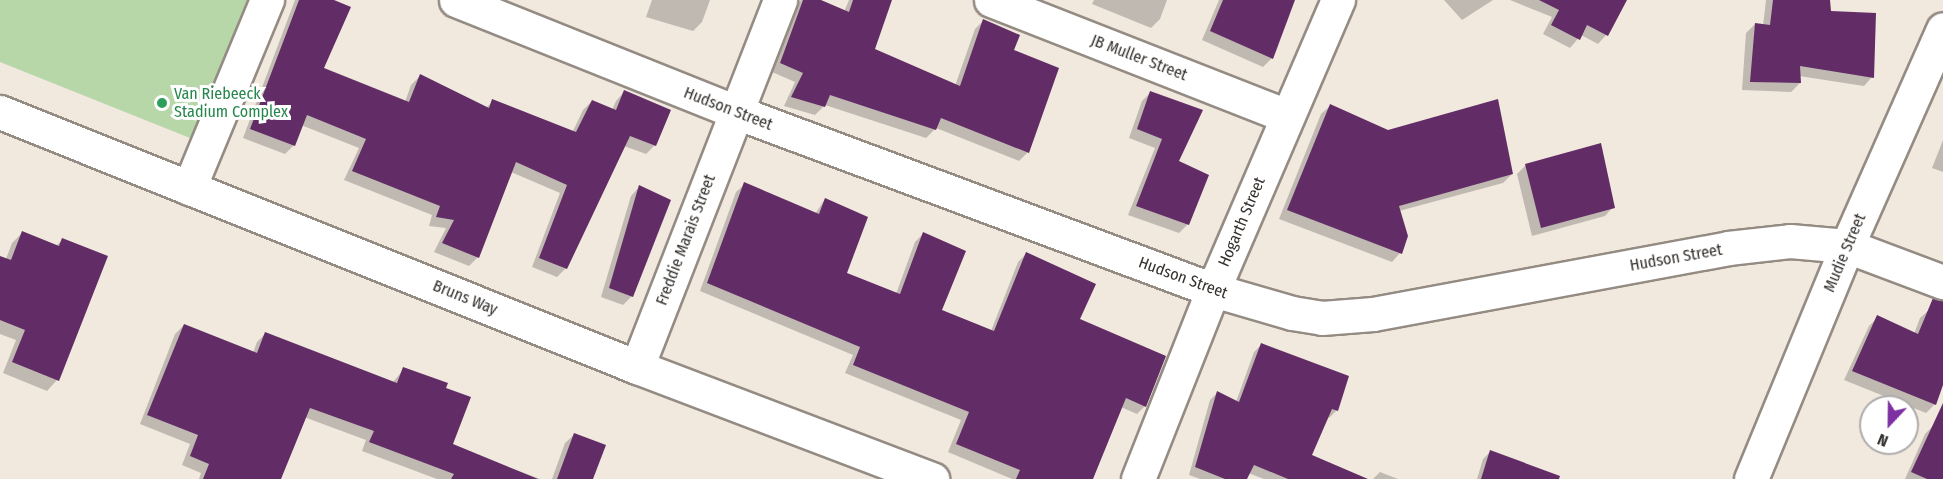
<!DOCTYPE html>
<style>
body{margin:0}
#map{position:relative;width:1943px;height:479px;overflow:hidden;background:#f1e8de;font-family:"Fira Sans Condensed",sans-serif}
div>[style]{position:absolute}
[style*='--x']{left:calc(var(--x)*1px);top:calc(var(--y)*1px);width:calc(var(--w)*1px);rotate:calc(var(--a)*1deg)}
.green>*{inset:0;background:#b8d7a9}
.shadow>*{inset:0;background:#0003}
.building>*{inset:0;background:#622d66}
.roads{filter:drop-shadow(2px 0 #948b83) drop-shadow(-2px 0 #948b83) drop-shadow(0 2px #948b83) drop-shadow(0 -2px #948b83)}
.minor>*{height:33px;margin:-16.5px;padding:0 16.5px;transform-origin:16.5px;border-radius:16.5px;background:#fff}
.dots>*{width:16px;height:16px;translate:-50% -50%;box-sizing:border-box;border:3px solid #fff;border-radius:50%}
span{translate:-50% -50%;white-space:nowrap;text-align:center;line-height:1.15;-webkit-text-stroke:6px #fff;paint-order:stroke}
.street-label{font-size:16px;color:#34302d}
.leisure-label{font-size:16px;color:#27864d}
.left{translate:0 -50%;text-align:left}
.north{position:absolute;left:1859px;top:395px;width:60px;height:60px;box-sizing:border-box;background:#fff;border:2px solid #aeacab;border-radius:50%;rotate:202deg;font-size:16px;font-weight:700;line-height:24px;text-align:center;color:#34302d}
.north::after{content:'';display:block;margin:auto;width:21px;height:27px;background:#7e31a3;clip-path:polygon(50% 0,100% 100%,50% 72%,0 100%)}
</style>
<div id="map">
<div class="green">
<i style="clip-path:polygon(0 0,263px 0,205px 144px,0 62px)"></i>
</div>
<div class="shadow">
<i style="clip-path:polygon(295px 0,330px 0,322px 69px,405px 102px,411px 85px,420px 76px,486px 108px,493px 101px,572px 133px,583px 110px,592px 101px,612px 110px,616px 101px,624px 92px,655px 145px,646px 154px,624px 146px,566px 268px,557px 277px,532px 267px,560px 193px,511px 172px,478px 257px,469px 266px,434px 252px,446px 228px,429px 226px,432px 215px,344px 180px,359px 148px,301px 125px,294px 145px,285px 154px,243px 138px)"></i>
<i style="clip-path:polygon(652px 0,710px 0,702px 22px,693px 31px,646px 17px)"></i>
<i style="clip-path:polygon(801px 0,817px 0,844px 12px,849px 0,888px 0,873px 50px,955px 86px,975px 29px,984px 20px,1012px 51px,1028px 152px,1019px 161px,936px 128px,926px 138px,825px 105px,815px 115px,784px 106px,795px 82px,772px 72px,797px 4px)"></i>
<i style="clip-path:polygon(1094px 0,1167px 0,1160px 19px,1151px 28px,1092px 4px)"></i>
<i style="clip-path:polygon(1219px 0,1294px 0,1272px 58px,1263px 67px,1202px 40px)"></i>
<i style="clip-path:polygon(1444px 0,1493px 0,1462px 20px)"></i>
<i style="clip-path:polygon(1510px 0,1625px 0,1606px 35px,1598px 44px,1581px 35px,1570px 48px,1543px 34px,1552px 17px)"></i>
<i style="clip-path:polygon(1766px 0,1829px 0,1829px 12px,1872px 77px,1864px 86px,1799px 76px,1800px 83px,1791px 92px,1742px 90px,1746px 33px,1755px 24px,1763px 26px)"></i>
<i style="clip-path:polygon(1151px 92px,1177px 162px,1188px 224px,1179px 233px,1128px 215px,1155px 148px,1129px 138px,1142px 101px)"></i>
<i style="clip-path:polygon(1330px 106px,1388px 132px,1512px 174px,1503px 183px,1399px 211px,1400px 253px,1392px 262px,1279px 219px,1321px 114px)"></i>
<i style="clip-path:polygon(1943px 140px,1943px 172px,1932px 168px)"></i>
<i style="clip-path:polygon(1526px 165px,1613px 207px,1605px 216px,1532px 236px,1517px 174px)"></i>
<i style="clip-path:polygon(745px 184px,815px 214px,825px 199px,845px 274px,896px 294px,915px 242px,923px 234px,940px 311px,991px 331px,1018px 262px,1026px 254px,1145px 406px,1137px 414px,1121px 407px,1092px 479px,1012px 479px,948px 452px,961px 420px,845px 373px,853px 355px,700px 291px,736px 192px)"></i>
<i style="clip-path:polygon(639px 187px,632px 296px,623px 305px,601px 297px,631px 196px)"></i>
<i style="clip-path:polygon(22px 233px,56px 246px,62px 240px,57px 380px,47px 391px,3px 373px,16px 340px,0 334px,0 257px,6px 259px,12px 243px)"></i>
<i style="clip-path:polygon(1929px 310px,1943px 315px,1943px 381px,1935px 404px,1926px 413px,1844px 380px,1869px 326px,1878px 317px,1914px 334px,1920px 318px)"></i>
<i style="clip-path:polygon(184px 325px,253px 353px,257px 342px,266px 333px,393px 382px,404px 369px,444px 389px,451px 445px,540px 479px,437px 479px,362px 451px,366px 440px,304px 417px,279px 479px,199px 479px,201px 473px,182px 465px,190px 444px,140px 424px,175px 334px)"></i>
<i style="clip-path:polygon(1261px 345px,1337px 410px,1329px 418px,1327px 417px,1310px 456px,1367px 479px,1264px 479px,1248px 473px,1245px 479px,1200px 479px,1189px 475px,1210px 400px,1217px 393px,1236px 402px,1254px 352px)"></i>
<i style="clip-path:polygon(1934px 425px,1943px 429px,1943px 479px,1905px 479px,1925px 434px)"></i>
<i style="clip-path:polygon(574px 435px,593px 479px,552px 479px,565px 443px)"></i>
<i style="clip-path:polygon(1490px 452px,1513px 479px,1477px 479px,1483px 459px)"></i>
<i style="clip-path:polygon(1380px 472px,1398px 479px,1373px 479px)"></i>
</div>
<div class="building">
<i style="clip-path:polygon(299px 0,334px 0,351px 7px,324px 68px,409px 102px,420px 74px,489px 108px,492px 99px,576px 132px,592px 100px,616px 110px,624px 90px,671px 110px,656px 146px,630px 136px,567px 269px,539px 258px,567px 185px,516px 162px,479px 258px,442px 243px,454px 220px,436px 217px,440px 206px,352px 171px,366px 139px,307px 115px,295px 146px,250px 129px)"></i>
<i style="clip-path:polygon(803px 0,821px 0,849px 12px,853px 0,892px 0,875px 49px,960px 86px,983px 19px,1020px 35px,1014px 50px,1059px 68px,1029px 153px,941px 118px,936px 130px,830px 95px,825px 107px,791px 97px,803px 73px,780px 63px)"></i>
<i style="clip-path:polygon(1223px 0,1295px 0,1273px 59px,1210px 31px)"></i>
<i style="clip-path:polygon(1539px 0,1627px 0,1608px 36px,1587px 25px,1580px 40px,1551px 25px,1559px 10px)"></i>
<i style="clip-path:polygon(1773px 0,1830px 0,1831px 11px,1876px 13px,1874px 78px,1800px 66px,1801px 83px,1750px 82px,1755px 23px,1770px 25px)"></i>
<i style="clip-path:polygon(1150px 91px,1203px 110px,1179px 161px,1209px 175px,1189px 225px,1136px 206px,1162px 139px,1137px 129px)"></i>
<i style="clip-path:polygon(1498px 99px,1513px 174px,1399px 206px,1408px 236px,1402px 254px,1287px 210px,1330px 104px,1388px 130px)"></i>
<i style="clip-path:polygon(1601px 143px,1615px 208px,1541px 228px,1525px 164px)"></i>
<i style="clip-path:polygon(744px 182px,819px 214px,825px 198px,868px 217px,847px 273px,900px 294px,923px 232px,966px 251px,942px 310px,994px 331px,1026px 252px,1096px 284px,1080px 319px,1166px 356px,1146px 407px,1126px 398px,1093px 479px,1016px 479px,1020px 470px,956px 444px,969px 412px,853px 365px,860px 347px,707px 283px)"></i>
<i style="clip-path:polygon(639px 185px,671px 200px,633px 297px,609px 288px)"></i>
<i style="clip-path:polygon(22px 231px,59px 246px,62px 238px,108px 256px,59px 381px,12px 362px,25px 330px,0 320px,0 256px,11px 260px)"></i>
<i style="clip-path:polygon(1933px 298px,1943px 300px,1943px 385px,1936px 405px,1852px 371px,1877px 315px,1918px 334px)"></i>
<i style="clip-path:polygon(184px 324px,257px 353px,265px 332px,397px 383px,403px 367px,448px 383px,446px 388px,471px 397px,453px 444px,538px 479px,451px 479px,454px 474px,369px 442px,374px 431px,310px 408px,281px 479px,203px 479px,209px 464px,190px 456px,198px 435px,147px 415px)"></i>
<i style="clip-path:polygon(1261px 343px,1349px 376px,1338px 411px,1332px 409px,1312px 455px,1368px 479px,1288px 479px,1254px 465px,1247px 479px,1225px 479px,1195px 467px,1217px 391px,1239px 402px)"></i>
<i style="clip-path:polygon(1943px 403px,1943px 479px,1927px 479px,1911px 472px)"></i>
<i style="clip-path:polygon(574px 433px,606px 445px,593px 479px,557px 479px)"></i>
<i style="clip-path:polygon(1490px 450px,1560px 476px,1559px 479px,1481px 479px)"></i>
</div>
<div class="roads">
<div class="minor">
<i style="--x:456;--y:0;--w:302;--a:21.8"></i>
<i style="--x:736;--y:112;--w:509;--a:20.46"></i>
<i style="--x:1213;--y:290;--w:82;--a:16.2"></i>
<i style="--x:1292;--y:313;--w:30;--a:9"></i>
<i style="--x:1322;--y:318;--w:51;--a:-4.5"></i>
<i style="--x:1373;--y:314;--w:361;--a:-10.5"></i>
<i style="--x:1728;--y:248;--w:62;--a:-6.4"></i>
<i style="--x:1790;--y:241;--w:57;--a:5"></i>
<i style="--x:1847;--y:246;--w:103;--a:20.6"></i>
<i style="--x:991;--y:0;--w:318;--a:21.4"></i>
<i style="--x:0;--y:112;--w:686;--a:21.82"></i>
<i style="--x:637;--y:367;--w:316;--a:20.8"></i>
<i style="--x:189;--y:188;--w:204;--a:-67.5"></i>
<i style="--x:637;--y:367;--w:394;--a:-68.7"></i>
<i style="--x:1138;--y:479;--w:203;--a:-68.4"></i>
<i style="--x:1213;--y:290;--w:316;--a:-66.7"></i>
<i style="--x:1751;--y:479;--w:252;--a:-67.6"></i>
<i style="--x:1847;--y:246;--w:237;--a:-66.1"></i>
</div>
</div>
<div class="dots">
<i style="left:162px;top:103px;background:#2e9e5b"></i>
</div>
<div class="street-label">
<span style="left:1139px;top:58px;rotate:21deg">JB Muller Street</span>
<span style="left:728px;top:109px;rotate:21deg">Hudson Street</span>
<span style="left:1242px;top:222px;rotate:-67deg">Hogarth Street</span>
<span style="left:686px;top:240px;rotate:-69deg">Freddie Marais Street</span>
<span style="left:1845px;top:253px;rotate:-67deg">Mudie Street</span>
<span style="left:1676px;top:258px;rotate:-10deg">Hudson Street</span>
<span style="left:1183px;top:278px;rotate:20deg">Hudson Street</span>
<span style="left:465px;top:298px;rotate:22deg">Bruns Way</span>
</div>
<div class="leisure-label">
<span class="left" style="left:174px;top:103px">Van Riebeeck<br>Stadium Complex</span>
</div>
<div class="north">N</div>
</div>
